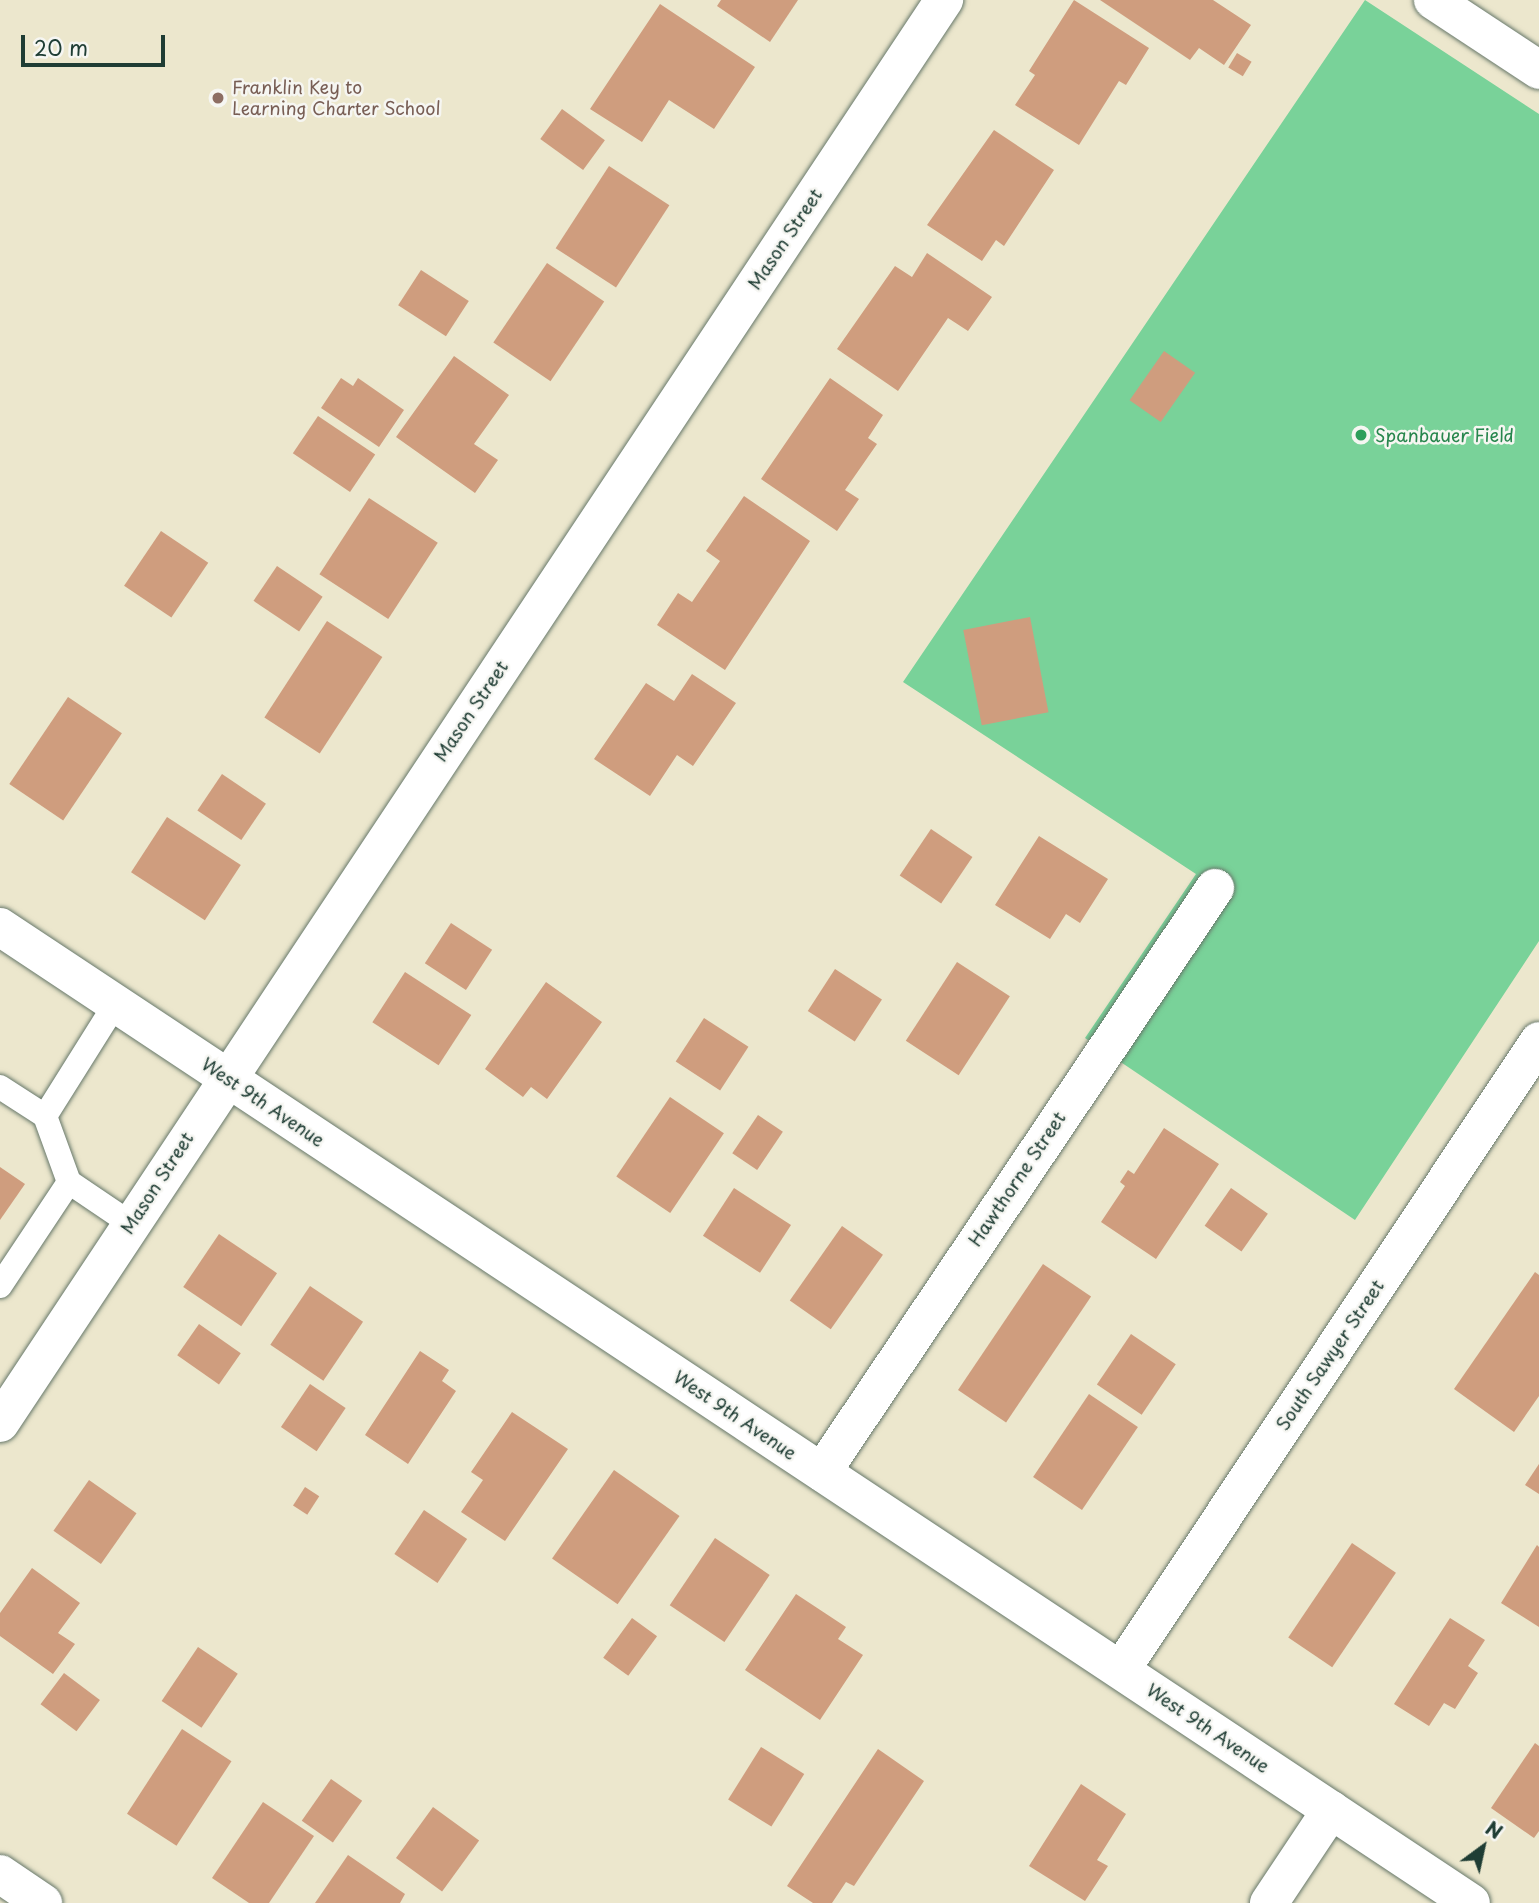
<!DOCTYPE html>
<style>
body{margin:0}
#map{position:relative;width:1539px;height:1903px;overflow:hidden;background:#ece7cd;font-family:"Playpen Sans",sans-serif}
div>[style]{position:absolute}
.green>*{inset:0;background:#79d299}
.building>*{inset:0;background:#cf9d7e;transform-origin:0 0}
.roads{filter:drop-shadow(0 0 2px #67786a) drop-shadow(0 0 2px #67786a)}
.lane>*{height:24px;margin:-12px;padding:0 12px;transform-origin:12px;border-radius:12px;background:#fff}
.street>*{height:38px;margin:-19px;padding:0 19px;transform-origin:19px;border-radius:19px;background:#fff}
.secondary>*{height:38px;margin:-19px;padding:0 19px;transform-origin:19px;border-radius:19px;background:#fff}
.dots>*{width:19px;height:19px;translate:-50% -50%;box-sizing:border-box;border:4px solid #f6f6f2;border-radius:50%}
span{translate:-50% -50%;white-space:nowrap;text-align:center;line-height:1.15;-webkit-text-stroke:5px #f6f6f2;paint-order:stroke}
.education-label{font-size:18px;color:#785e54}
.left{translate:0 -50%;text-align:left}
.street-label{font-size:18px;color:#1f3d34}
.leisure-label{font-size:18px;color:#27864d}
.north{position:absolute;left:1448px;top:1812px;width:70px;height:70px;-webkit-text-stroke:5px #f6f6f2;paint-order:stroke;rotate:33deg;font-size:19px;font-weight:700;line-height:28px;text-align:center;color:#1f3d34}
.north::after{content:'';display:block;margin:auto;width:24px;height:32px;background:#1f3d34;clip-path:polygon(50% 0,100% 100%,50% 72%,0 100%)}
.scale{position:absolute;left:21px;top:35px;width:144px;height:32px;box-sizing:border-box;border:4px solid #1f3d34;border-top:0;padding-left:9px;font-size:21px;line-height:24px;white-space:nowrap;color:#1f3d34;-webkit-text-stroke:5px #f6f6f2;paint-order:stroke}
</style>
<div id="map">
<div class="green">
<div style="clip-path:polygon(1365px 0,1539px 114px,1539px 941px,1355px 1220px,1085px 1038px,1196px 874px,903px 682px)"></div>
</div>
<div class="building">
<div style="clip-path:polygon(721px 0,798px 0,770px 42px,717px 6px)"></div>
<div style="clip-path:polygon(1074px 0,1149px 48px,1126px 85px,1119px 81px,1079px 145px,1015px 105px,1035px 75px,1029px 71px)"></div>
<div style="clip-path:polygon(1100px 0,1213px 0,1251px 25px,1224px 65px,1199px 48px,1190px 60px)"></div>
<div style="clip-path:polygon(660px 4px,755px 67px,714px 129px,669px 100px,642px 142px,590px 109px)"></div>
<div style="left:1237px;top:53px;width:17px;height:17px;rotate:31deg"></div>
<div style="left:562px;top:109px;width:53px;height:37px;rotate:36deg"></div>
<div style="clip-path:polygon(994px 130px,1054px 170px,1004px 246px,996px 240px,982px 261px,927px 225px)"></div>
<div style="left:609px;top:166px;width:72px;height:98px;rotate:33deg"></div>
<div style="clip-path:polygon(927px 253px,992px 297px,968px 331px,948px 318px,898px 391px,837px 349px,895px 266px,912px 277px)"></div>
<div style="left:547px;top:263px;width:69px;height:96px;rotate:34deg"></div>
<div style="left:421px;top:270px;width:57px;height:42px;rotate:33deg"></div>
<div style="left:1164px;top:351px;width:38px;height:60px;rotate:35deg"></div>
<div style="clip-path:polygon(454px 356px,509px 395px,474px 444px,498px 460px,475px 493px,396px 437px)"></div>
<div style="clip-path:polygon(341px 378px,353px 386px,358px 378px,404px 410px,379px 447px,321px 408px)"></div>
<div style="clip-path:polygon(830px 378px,883px 415px,868px 438px,877px 444px,845px 490px,859px 499px,837px 531px,761px 479px)"></div>
<div style="left:318px;top:416px;width:69px;height:45px;rotate:34deg"></div>
<div style="clip-path:polygon(744px 496px,810px 541px,725px 670px,657px 625px,678px 593px,692px 602px,720px 561px,706px 551px)"></div>
<div style="left:369px;top:498px;width:82px;height:91px;rotate:33deg"></div>
<div style="left:161px;top:531px;width:57px;height:66px;rotate:34deg"></div>
<div style="left:277px;top:566px;width:55px;height:42px;rotate:34deg"></div>
<div style="left:1030px;top:617px;width:97px;height:68px;rotate:79deg"></div>
<div style="left:327px;top:621px;width:66px;height:115px;rotate:33deg"></div>
<div style="clip-path:polygon(692px 674px,736px 703px,693px 766px,677px 755px,650px 796px,594px 759px,646px 683px,674px 701px)"></div>
<div style="left:68px;top:697px;width:65px;height:105px;rotate:34deg"></div>
<div style="left:222px;top:774px;width:53px;height:44px;rotate:34deg"></div>
<div style="left:167px;top:817px;width:88px;height:66px;rotate:33deg"></div>
<div style="left:931px;top:829px;width:50px;height:56px;rotate:34deg"></div>
<div style="clip-path:polygon(1039px 836px,1108px 879px,1080px 923px,1066px 914px,1050px 939px,995px 905px)"></div>
<div style="left:451px;top:923px;width:49px;height:48px;rotate:33deg"></div>
<div style="left:957px;top:962px;width:63px;height:94px;rotate:33deg"></div>
<div style="left:835px;top:969px;width:56px;height:50px;rotate:33deg"></div>
<div style="left:405px;top:972px;width:79px;height:60px;rotate:33deg"></div>
<div style="clip-path:polygon(546px 982px,602px 1022px,547px 1099px,531px 1087px,523px 1097px,485px 1069px)"></div>
<div style="left:704px;top:1018px;width:53px;height:52px;rotate:33deg"></div>
<div style="left:670px;top:1097px;width:65px;height:96px;rotate:34deg"></div>
<div style="left:758px;top:1115px;width:30px;height:46px;rotate:34deg"></div>
<div style="clip-path:polygon(1164px 1128px,1219px 1164px,1156px 1259px,1101px 1222px,1125px 1186px,1120px 1182px,1128px 1170px,1134px 1174px)"></div>
<div style="clip-path:polygon(0 1167px,25px 1184px,0 1220px)"></div>
<div style="left:734px;top:1188px;width:68px;height:57px;rotate:33deg"></div>
<div style="left:1231px;top:1188px;width:45px;height:46px;rotate:35deg"></div>
<div style="left:842px;top:1226px;width:50px;height:91px;rotate:35deg"></div>
<div style="left:219px;top:1234px;width:70px;height:64px;rotate:34deg"></div>
<div style="left:1043px;top:1264px;width:58px;height:152px;rotate:34deg"></div>
<div style="clip-path:polygon(1535px 1272px,1539px 1275px,1539px 1396px,1514px 1432px,1454px 1389px)"></div>
<div style="left:310px;top:1286px;width:64px;height:71px;rotate:34deg"></div>
<div style="left:199px;top:1324px;width:51px;height:38px;rotate:35deg"></div>
<div style="left:1131px;top:1334px;width:54px;height:61px;rotate:34deg"></div>
<div style="clip-path:polygon(420px 1351px,449px 1370px,442px 1381px,456px 1391px,408px 1464px,365px 1435px)"></div>
<div style="left:310px;top:1384px;width:43px;height:52px;rotate:34deg"></div>
<div style="left:1089px;top:1394px;width:59px;height:100px;rotate:34deg"></div>
<div style="clip-path:polygon(512px 1412px,568px 1449px,505px 1541px,461px 1512px,483px 1480px,471px 1472px)"></div>
<div style="clip-path:polygon(1539px 1464px,1539px 1494px,1525px 1485px)"></div>
<div style="left:614px;top:1470px;width:80px;height:108px;rotate:35deg"></div>
<div style="left:89px;top:1480px;width:58px;height:62px;rotate:35deg"></div>
<div style="left:305px;top:1487px;width:17px;height:22px;rotate:33deg"></div>
<div style="left:424px;top:1510px;width:52px;height:53px;rotate:34deg"></div>
<div style="left:715px;top:1538px;width:66px;height:81px;rotate:34deg"></div>
<div style="left:1352px;top:1543px;width:53px;height:114px;rotate:34deg"></div>
<div style="clip-path:polygon(1537px 1545px,1539px 1547px,1539px 1627px,1501px 1603px)"></div>
<div style="clip-path:polygon(32px 1568px,80px 1603px,58px 1633px,75px 1644px,53px 1674px,0 1636px,0 1613px)"></div>
<div style="clip-path:polygon(796px 1594px,846px 1627px,838px 1639px,863px 1655px,820px 1720px,745px 1670px)"></div>
<div style="left:632px;top:1618px;width:31px;height:49px;rotate:36deg"></div>
<div style="clip-path:polygon(1450px 1618px,1485px 1640px,1468px 1666px,1478px 1673px,1455px 1709px,1444px 1703px,1429px 1726px,1394px 1704px)"></div>
<div style="left:198px;top:1647px;width:48px;height:65px;rotate:34deg"></div>
<div style="left:64px;top:1673px;width:45px;height:39px;rotate:37deg"></div>
<div style="left:182px;top:1729px;width:59px;height:101px;rotate:33deg"></div>
<div style="clip-path:polygon(1535px 1743px,1539px 1746px,1539px 1831px,1534px 1838px,1491px 1808px)"></div>
<div style="left:761px;top:1747px;width:51px;height:62px;rotate:32deg"></div>
<div style="clip-path:polygon(878px 1749px,924px 1781px,854px 1886px,846px 1882px,832px 1903px,813px 1903px,787px 1886px)"></div>
<div style="left:331px;top:1779px;width:38px;height:51px;rotate:35deg"></div>
<div style="clip-path:polygon(1081px 1784px,1126px 1814px,1097px 1860px,1108px 1866px,1085px 1901px,1029px 1866px)"></div>
<div style="clip-path:polygon(263px 1802px,314px 1836px,269px 1903px,249px 1903px,212px 1878px)"></div>
<div style="left:433px;top:1807px;width:57px;height:63px;rotate:36deg"></div>
<div style="clip-path:polygon(348px 1855px,405px 1894px,400px 1903px,315px 1903px)"></div>
</div>
<div class="roads">
<div class="lane">
<div style="left:116px;top:1003px;width:133px;rotate:122.1deg"></div>
<div style="left:45px;top:1116px;width:70px;rotate:70deg"></div>
<div style="left:69px;top:1182px;width:75px;rotate:34.1deg"></div>
<div style="left:0;top:1087px;width:54px;rotate:32.8deg"></div>
<div style="left:0;top:1286px;width:125px;rotate:-56.4deg"></div>
</div>
<div class="street">
<div style="left:1433px;top:0;width:127px;rotate:33.4deg"></div>
<div style="left:0;top:1423px;width:1708px;rotate:-56.44deg"></div>
<div style="left:822px;top:1472px;width:704px;rotate:-56.06deg"></div>
<div style="left:1121px;top:1670px;width:755px;rotate:-56.39deg"></div>
<div style="left:0;top:1874px;width:52px;rotate:34deg"></div>
<div style="left:1269px;top:1903px;width:112px;rotate:-56.3deg"></div>
</div>
<div class="secondary">
<div style="left:0;top:927px;width:1765px;rotate:33.56deg"></div>
</div>
</div>
<div class="dots">
<div style="left:218px;top:98px;background:#8d6e63"></div>
<div style="left:1361px;top:435px;background:#2e9e5b"></div>
</div>
<div class="education-label">
<span class="left" style="left:232px;top:98px">Franklin Key to<br>Learning Charter School</span>
</div>
<div class="street-label">
<span style="left:785px;top:239px;rotate:-56deg">Mason Street</span>
<span style="left:471px;top:711px;rotate:-56deg">Mason Street</span>
<span style="left:263px;top:1102px;rotate:34deg">West 9th Avenue</span>
<span style="left:1017px;top:1179px;rotate:-56deg">Hawthorne Street</span>
<span style="left:157px;top:1183px;rotate:-57deg">Mason Street</span>
<span style="left:1330px;top:1355px;rotate:-56deg">South Sawyer Street</span>
<span style="left:735px;top:1415px;rotate:34deg">West 9th Avenue</span>
<span style="left:1208px;top:1728px;rotate:34deg">West 9th Avenue</span>
</div>
<div class="leisure-label">
<span class="left" style="left:1375px;top:435px">Spanbauer Field</span>
</div>
<div class="north">N</div>
<div class="scale">20 m</div>
</div>
